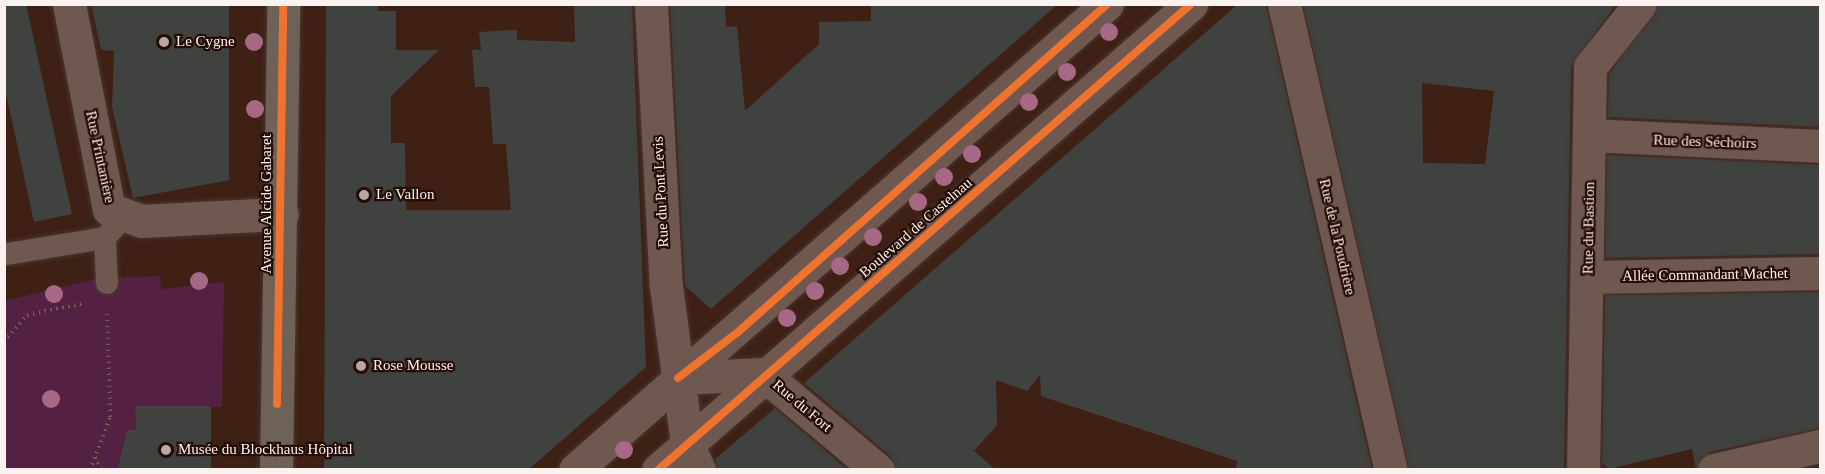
<!DOCTYPE html>
<meta charset="utf-8">
<style>
body{margin:0}
#map{position:relative;width:1825px;height:474px;overflow:hidden;background:#3e2014;font-family:"Times New Roman",serif}
div>[style]{position:absolute}
.green>*{inset:0;background:#542142}
.building>*{inset:0;background:#404240}
.path>*{height:4px;margin-top:-2px;transform-origin:0;background:repeating-linear-gradient(90deg,#705c55 0 1.5px,transparent 0 6px)}
.roads{filter:drop-shadow(0 0 2px #493630) drop-shadow(0 0 2px #493630)}
.service>*{height:22px;margin:-11px;padding:0 11px;transform-origin:11px;border-radius:11px;background:#6e5850}
.minor>*{height:33px;margin:-16.5px;padding:0 16.5px;transform-origin:16.5px;border-radius:16.5px;background:#6e5850}
.tertiary>*{height:33px;margin:-16.5px;padding:0 16.5px;transform-origin:16.5px;border-radius:16.5px;background:#6e5850}
.primary>*{height:33px;margin:-16.5px;padding:0 16.5px;transform-origin:16.5px;border-radius:16.5px;background:#6e6157}
.cycleway>*{height:8px;margin:-4px;padding:0 4px;transform-origin:4px;border-radius:4px;background:#ef722f}
.trees>*{width:18px;height:18px;margin:-9px;border-radius:50%;background:#a66884}
.dots>*{width:16px;height:16px;translate:-50% -50%;box-sizing:border-box;border:3px solid #250d05;border-radius:50%}
span{translate:-50% -50%;white-space:nowrap;text-align:center;line-height:1.15;-webkit-text-stroke:4.5px #250d05;paint-order:stroke}
.poi-label{font-size:15px;color:#faf2f0}
.left{translate:0 -50%;text-align:left}
.street-label{font-size:15px;color:#faf2f0}
.frame{position:absolute;inset:0;border:6px solid #faf2f0;pointer-events:none}
</style>
<div id="map">
<div class="green">
<div style="clip-path:polygon(160px 276px,161px 289px,224px 282px,222px 407px,135px 406px,136px 430px,127px 431px,117px 469px,5px 469px,4px 301px,100px 278px)"></div>
</div>
<div class="building">
<div style="clip-path:polygon(4px 4px,26px 4px,72px 214px,34px 222px,4px 84px)"></div>
<div style="clip-path:polygon(91px 4px,229px 4px,229px 180px,133px 198px,112px 107px,114px 51px,101px 50px)"></div>
<div style="clip-path:polygon(326px 4px,378px 4px,378px 11px,396px 11px,396px 50px,439px 50px,391px 96px,391px 143px,405px 143px,406px 210px,511px 210px,506px 144px,493px 144px,489px 87px,475px 87px,472px 50px,481px 50px,479px 32px,517px 30px,517px 40px,575px 42px,574px 4px,632px 4px,646px 367px,528px 470px,324px 470px)"></div>
<div style="clip-path:polygon(670px 4px,725px 4px,726px 27px,737px 26px,745px 111px,819px 44px,819px 22px,871px 21px,871px 4px,1058px 4px,711px 309px,685px 286px)"></div>
<div style="clip-path:polygon(evenodd,1616px 4px,1571px 67px,1564px 470px,1409px 470px,1303px 5px,1616px 4px,1422px 83px,1494px 91px,1485px 164px,1423px 163px,1422px 83px)"></div>
<div style="clip-path:polygon(1658px 4px,1821px 4px,1821px 127px,1608px 117px,1609px 74px)"></div>
<div style="clip-path:polygon(1237px 5px,1266px 5px,1372px 470px,1236px 470px,1237px 461px,1041px 396px,1040px 375px,1027px 391px,996px 380px,997px 425px,974px 451px,996px 470px,896px 470px,890px 456px,804px 383px)"></div>
<div style="clip-path:polygon(1607px 155px,1821px 165px,1821px 254px,1605px 258px)"></div>
<div style="clip-path:polygon(1821px 292px,1821px 428px,1710px 452px,1696px 470px,1692px 449px,1609px 469px,1602px 463px,1605px 295px)"></div>
<div style="clip-path:polygon(135px 406px,211px 406px,211px 470px,117px 470px,127px 430px,136px 430px)"></div>
<div style="clip-path:polygon(773px 410px,775px 408px,848px 470px,717px 470px,715px 459px)"></div>
</div>
<div class="path">
<div style="left:4px;top:342px;width:35px;rotate:-50deg"></div>
<div style="left:27px;top:315px;width:59px;rotate:-11.7deg"></div>
<div style="left:95px;top:457px;width:14px;rotate:65deg"></div>
<div style="left:90px;top:470px;width:57px;rotate:-69.3deg"></div>
<div style="left:110px;top:417px;width:103px;rotate:-91.7deg"></div>
</div>
<div class="roads">
<div class="service">
<div style="left:105px;top:238px;width:45px;rotate:87.5deg"></div>
<div style="left:7px;top:254px;width:99px;rotate:-9.3deg"></div>
<div style="left:105px;top:238px;width:28px;rotate:-49deg"></div>
</div>
<div class="minor">
<div style="left:69px;top:4px;width:209px;rotate:79deg"></div>
<div style="left:109px;top:209px;width:35px;rotate:20deg"></div>
<div style="left:142px;top:221px;width:140px;rotate:-2.9deg"></div>
<div style="left:651px;top:4px;width:282px;rotate:87deg"></div>
<div style="left:666px;top:286px;width:159px;rotate:82.4deg"></div>
<div style="left:687px;top:444px;width:29px;rotate:65deg"></div>
<div style="left:1284px;top:4px;width:478px;rotate:77.1deg"></div>
<div style="left:1590px;top:135px;width:230px;rotate:2.7deg"></div>
<div style="left:1589px;top:277px;width:231px;rotate:-1deg"></div>
<div style="left:678px;top:378px;width:85px;rotate:-2.7deg"></div>
<div style="left:763px;top:374px;width:150px;rotate:39.9deg"></div>
<div style="left:1583px;top:470px;width:403px;rotate:-89deg"></div>
<div style="left:1590px;top:67px;width:80px;rotate:-51.6deg"></div>
<div style="left:1714px;top:470px;width:109px;rotate:-12.8deg"></div>
</div>
<div class="tertiary">
<div style="left:575px;top:470px;width:707px;rotate:-41.22deg"></div>
<div style="left:658px;top:470px;width:708px;rotate:-41.16deg"></div>
</div>
<div class="primary">
<div style="left:276px;top:470px;width:466px;rotate:-89.1deg"></div>
</div>
</div>
<div class="cycleway">
<div style="left:678px;top:378px;width:76px;rotate:-37.5deg"></div>
<div style="left:738px;top:332px;width:494px;rotate:-41.6deg"></div>
<div style="left:277px;top:404px;width:400px;rotate:-89.1deg"></div>
<div style="left:658px;top:470px;width:708px;rotate:-41.16deg"></div>
</div>
<div class="trees">
<div style="left:1109px;top:32px"></div>
<div style="left:254px;top:42px"></div>
<div style="left:1067px;top:72px"></div>
<div style="left:1029px;top:102px"></div>
<div style="left:255px;top:109px"></div>
<div style="left:972px;top:154px"></div>
<div style="left:944px;top:177px"></div>
<div style="left:918px;top:202px"></div>
<div style="left:873px;top:237px"></div>
<div style="left:840px;top:266px"></div>
<div style="left:199px;top:281px"></div>
<div style="left:815px;top:291px"></div>
<div style="left:54px;top:294px"></div>
<div style="left:787px;top:318px"></div>
<div style="left:51px;top:399px"></div>
<div style="left:624px;top:450px"></div>
</div>
<div class="dots">
<div style="left:164px;top:42px;background:#b8a8a3"></div>
<div style="left:364px;top:195px;background:#b8a8a3"></div>
<div style="left:361px;top:366px;background:#b8a8a3"></div>
<div style="left:166px;top:450px;background:#b8a8a3"></div>
</div>
<div class="poi-label">
<span class="left" style="left:176px;top:42px">Le Cygne</span>
<span class="left" style="left:376px;top:195px">Le Vallon</span>
<span class="left" style="left:373px;top:366px">Rose Mousse</span>
<span class="left" style="left:178px;top:450px">Musée du Blockhaus Hôpital</span>
</div>
<div class="street-label">
<span style="left:1705px;top:142px;rotate:2deg">Rue des Séchoirs</span>
<span style="left:100px;top:157px;rotate:78deg">Rue Printanière</span>
<span style="left:661px;top:192px;rotate:-93deg">Rue du Pont Levis</span>
<span style="left:267px;top:204px;rotate:-90deg">Avenue Alcide Gabaret</span>
<span style="left:916px;top:228px;rotate:-41deg">Boulevard de Castelnau</span>
<span style="left:1589px;top:228px;rotate:-89deg">Rue du Bastion</span>
<span style="left:1337px;top:237px;rotate:77deg">Rue de la Poudrière</span>
<span style="left:1705px;top:275px;rotate:-1deg">Allée Commandant Machet</span>
<span style="left:802px;top:406px;rotate:40deg">Rue du Fort</span>
</div>
<div class="frame"></div>
</div>
